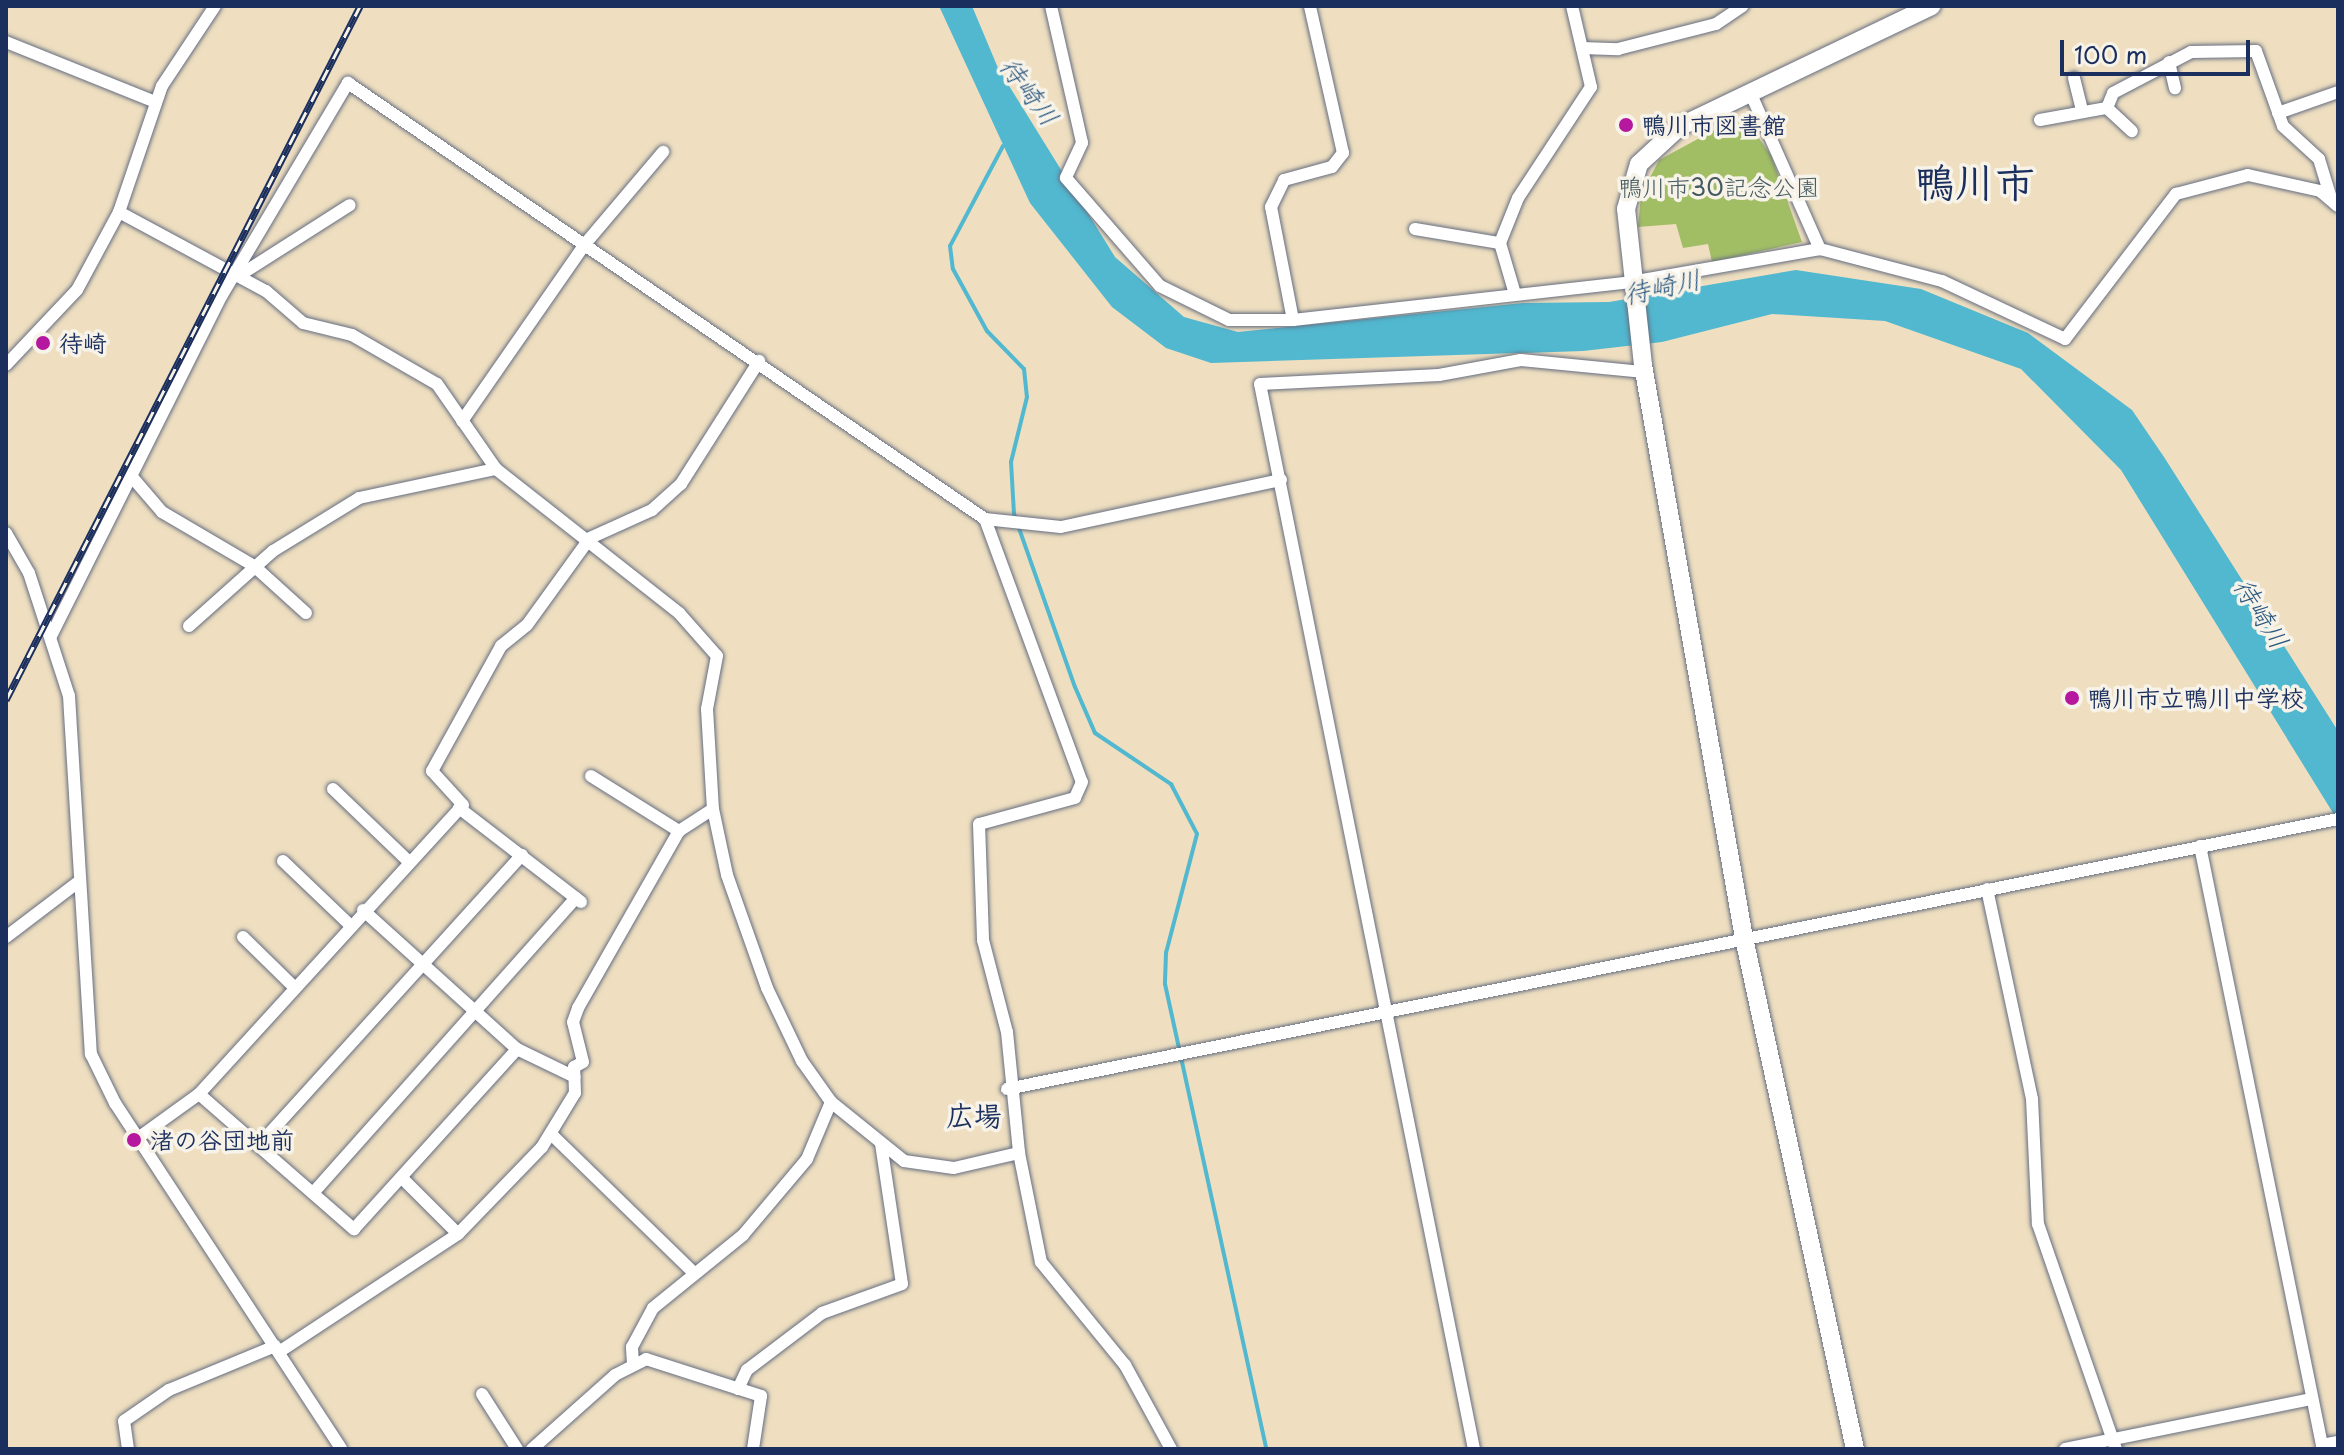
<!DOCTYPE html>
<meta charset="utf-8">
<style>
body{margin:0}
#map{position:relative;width:2344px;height:1455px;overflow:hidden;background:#efdfc0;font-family:"Playpen Sans","Klee One",sans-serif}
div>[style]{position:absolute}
.green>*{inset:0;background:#a2be65}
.water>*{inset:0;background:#51b8cf}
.stream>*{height:4px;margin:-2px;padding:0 2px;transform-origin:2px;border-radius:2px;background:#51b8cf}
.roads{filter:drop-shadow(0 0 2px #656d80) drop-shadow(0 0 2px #656d80)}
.street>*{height:12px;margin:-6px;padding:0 6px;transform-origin:6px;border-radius:6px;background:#fff}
.secondary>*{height:18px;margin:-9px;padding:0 9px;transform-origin:9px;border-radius:9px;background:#fff}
.rail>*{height:7px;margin-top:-3.5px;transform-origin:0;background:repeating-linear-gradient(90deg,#f7f3e8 0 12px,#1b2f5e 0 24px);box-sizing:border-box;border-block:2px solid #1b2f5e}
.dots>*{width:22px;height:22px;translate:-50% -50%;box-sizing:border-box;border:4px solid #f7f3e8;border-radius:50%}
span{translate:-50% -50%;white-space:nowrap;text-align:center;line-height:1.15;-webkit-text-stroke:7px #f7f3e8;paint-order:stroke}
.poi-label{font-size:24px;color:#1b2f5e;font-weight:700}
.left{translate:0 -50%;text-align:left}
.park-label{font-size:24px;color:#445a60}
.water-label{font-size:26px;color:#2b5880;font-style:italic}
.quarter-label{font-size:28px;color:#1b2f5e;font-weight:700}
.town-label{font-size:40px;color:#1b2f5e;font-weight:700}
.frame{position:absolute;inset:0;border:8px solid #1b2f5e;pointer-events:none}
.scale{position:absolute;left:2060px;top:40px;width:190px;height:36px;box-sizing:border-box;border:4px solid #1b2f5e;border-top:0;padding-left:10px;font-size:24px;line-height:28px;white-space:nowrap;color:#1b2f5e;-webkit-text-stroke:6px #f7f3e8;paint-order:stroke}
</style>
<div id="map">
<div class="green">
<div style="clip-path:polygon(1742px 115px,1771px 155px,1802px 242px,1712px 262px,1708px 244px,1683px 248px,1676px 224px,1638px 227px,1641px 195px,1659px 160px)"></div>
</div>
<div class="water">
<div style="clip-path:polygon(939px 6px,972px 6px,998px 68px,1115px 257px,1184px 317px,1238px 332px,1523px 303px,1609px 302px,1796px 270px,1921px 289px,2028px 333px,2132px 410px,2164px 457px,2338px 731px,2338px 821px,2121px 470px,2021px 369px,1885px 321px,1772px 314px,1662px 342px,1583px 351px,1211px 363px,1166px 348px,1112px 307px,1030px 203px)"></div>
</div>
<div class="stream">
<div style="left:1003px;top:146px;width:113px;rotate:117.9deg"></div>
<div style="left:950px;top:246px;width:23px;rotate:83deg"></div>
<div style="left:953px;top:269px;width:71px;rotate:61.3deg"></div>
<div style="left:987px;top:331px;width:53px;rotate:45.8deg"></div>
<div style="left:1024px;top:369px;width:28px;rotate:84deg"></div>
<div style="left:1027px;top:397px;width:67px;rotate:103.8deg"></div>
<div style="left:1011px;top:462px;width:52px;rotate:86.7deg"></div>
<div style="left:1014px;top:514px;width:183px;rotate:70.6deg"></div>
<div style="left:1075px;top:687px;width:50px;rotate:66.5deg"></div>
<div style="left:1095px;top:733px;width:92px;rotate:33.9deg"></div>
<div style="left:1171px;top:784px;width:56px;rotate:62.5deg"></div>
<div style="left:1197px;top:834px;width:123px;rotate:104.6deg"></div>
<div style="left:1166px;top:953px;width:31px;rotate:92deg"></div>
<div style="left:1165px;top:984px;width:476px;rotate:77.7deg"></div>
</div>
<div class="roads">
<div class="street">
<div style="left:1051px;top:6px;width:140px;rotate:77.2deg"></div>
<div style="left:1082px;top:143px;width:38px;rotate:115deg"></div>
<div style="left:1066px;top:178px;width:143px;rotate:49deg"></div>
<div style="left:1160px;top:286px;width:77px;rotate:26.2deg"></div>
<div style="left:1229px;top:320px;width:64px"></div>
<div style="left:1293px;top:320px;width:340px;rotate:-6.4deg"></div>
<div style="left:1631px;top:282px;width:192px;rotate:-9.9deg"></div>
<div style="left:1820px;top:249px;width:126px;rotate:14.7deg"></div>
<div style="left:1942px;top:281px;width:136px;rotate:25.2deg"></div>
<div style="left:2065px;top:339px;width:183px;rotate:-52.6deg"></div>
<div style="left:2176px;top:194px;width:74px;rotate:-14.8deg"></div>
<div style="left:2248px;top:175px;width:74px;rotate:12.5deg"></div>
<div style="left:2320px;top:191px;width:23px;rotate:40deg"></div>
<div style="left:6px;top:42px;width:161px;rotate:21.9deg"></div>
<div style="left:1582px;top:48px;width:36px;rotate:2deg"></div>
<div style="left:1618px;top:49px;width:101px;rotate:-14.3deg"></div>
<div style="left:1716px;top:24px;width:32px;rotate:-34deg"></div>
<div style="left:2169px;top:62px;width:27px;rotate:77deg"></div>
<div style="left:2074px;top:78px;width:34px;rotate:76deg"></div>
<div style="left:1750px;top:92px;width:172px;rotate:66deg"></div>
<div style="left:2107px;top:108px;width:16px;rotate:-68deg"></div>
<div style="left:2113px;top:93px;width:88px;rotate:-27.7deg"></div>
<div style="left:2191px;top:52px;width:65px;rotate:-0.9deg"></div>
<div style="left:2256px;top:51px;width:80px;rotate:70.2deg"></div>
<div style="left:2283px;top:126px;width:49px;rotate:42.5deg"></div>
<div style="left:2319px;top:159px;width:39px;rotate:73deg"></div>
<div style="left:2278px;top:113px;width:64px;rotate:-19.3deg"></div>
<div style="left:2040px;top:120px;width:68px;rotate:-10.2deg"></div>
<div style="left:2107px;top:108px;width:34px;rotate:43deg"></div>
<div style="left:119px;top:212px;width:167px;rotate:28.3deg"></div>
<div style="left:266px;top:291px;width:49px;rotate:40.9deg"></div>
<div style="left:303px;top:323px;width:50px;rotate:13.8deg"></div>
<div style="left:352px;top:335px;width:98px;rotate:30deg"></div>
<div style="left:437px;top:384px;width:103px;rotate:55.2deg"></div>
<div style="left:496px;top:469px;width:233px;rotate:38.2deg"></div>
<div style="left:679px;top:613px;width:57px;rotate:48.5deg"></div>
<div style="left:717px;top:656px;width:54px;rotate:100.7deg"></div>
<div style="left:707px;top:709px;width:100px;rotate:86.6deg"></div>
<div style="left:713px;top:809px;width:67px;rotate:78deg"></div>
<div style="left:727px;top:875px;width:120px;rotate:70.5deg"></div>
<div style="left:767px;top:988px;width:81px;rotate:64.4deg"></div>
<div style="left:802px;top:1061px;width:50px;rotate:54.7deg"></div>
<div style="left:831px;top:1102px;width:94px;rotate:38.9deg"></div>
<div style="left:904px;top:1161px;width:50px;rotate:8deg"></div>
<div style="left:954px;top:1168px;width:67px;rotate:-13deg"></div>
<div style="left:1415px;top:229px;width:86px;rotate:9.4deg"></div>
<div style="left:240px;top:275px;width:130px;rotate:-32.5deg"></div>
<div style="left:1515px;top:294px;width:53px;rotate:-106.4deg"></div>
<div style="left:1500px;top:243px;width:48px;rotate:-68.2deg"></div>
<div style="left:1518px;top:198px;width:133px;rotate:-56.7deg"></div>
<div style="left:1591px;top:87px;width:83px;rotate:-103.2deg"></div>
<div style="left:1293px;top:320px;width:115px;rotate:-101deg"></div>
<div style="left:1271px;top:207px;width:30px;rotate:-64deg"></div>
<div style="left:1284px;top:180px;width:50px;rotate:-15.2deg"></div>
<div style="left:1332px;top:167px;width:18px;rotate:-52deg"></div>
<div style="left:1343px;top:153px;width:151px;rotate:-102.7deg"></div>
<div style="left:6px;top:365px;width:103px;rotate:-46.6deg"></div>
<div style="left:77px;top:290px;width:89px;rotate:-61.7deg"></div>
<div style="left:119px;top:212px;width:133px;rotate:-71.2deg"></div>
<div style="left:162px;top:86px;width:96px;rotate:-56.5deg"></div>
<div style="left:462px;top:421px;width:216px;rotate:-55.2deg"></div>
<div style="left:585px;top:244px;width:121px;rotate:-49.7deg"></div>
<div style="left:132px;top:477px;width:46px;rotate:49.4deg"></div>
<div style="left:162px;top:512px;width:107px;rotate:30.4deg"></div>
<div style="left:254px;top:566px;width:70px;rotate:42.1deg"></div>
<div style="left:985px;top:519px;width:76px;rotate:6deg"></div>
<div style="left:1061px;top:527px;width:225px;rotate:-12.1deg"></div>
<div style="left:6px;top:533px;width:46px;rotate:60.1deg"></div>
<div style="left:29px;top:573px;width:129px;rotate:72deg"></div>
<div style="left:69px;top:696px;width:359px;rotate:86.5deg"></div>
<div style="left:91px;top:1054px;width:55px;rotate:63.9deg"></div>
<div style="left:115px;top:1103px;width:413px;rotate:56.8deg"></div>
<div style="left:189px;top:626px;width:113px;rotate:-41.8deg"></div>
<div style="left:273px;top:551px;width:101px;rotate:-31.6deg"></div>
<div style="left:359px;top:498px;width:140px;rotate:-12deg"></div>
<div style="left:51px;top:636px;width:381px;rotate:-63.4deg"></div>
<div style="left:222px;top:295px;width:247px;rotate:-59.3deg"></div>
<div style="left:348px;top:83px;width:772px;rotate:34.39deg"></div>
<div style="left:985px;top:519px;width:280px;rotate:69.8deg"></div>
<div style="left:1082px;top:782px;width:17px;rotate:114deg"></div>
<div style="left:1075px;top:798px;width:99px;rotate:164.8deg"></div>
<div style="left:979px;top:824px;width:116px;rotate:88deg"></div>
<div style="left:983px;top:940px;width:95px;rotate:75.4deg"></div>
<div style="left:1007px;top:1032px;width:122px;rotate:84.3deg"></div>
<div style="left:1019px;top:1153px;width:111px;rotate:78.6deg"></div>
<div style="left:1041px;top:1262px;width:133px;rotate:50.8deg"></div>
<div style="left:1125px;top:1365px;width:96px;rotate:61.3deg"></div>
<div style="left:591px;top:776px;width:104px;rotate:32deg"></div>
<div style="left:333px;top:789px;width:105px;rotate:43.8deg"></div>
<div style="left:459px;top:808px;width:154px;rotate:37.6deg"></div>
<div style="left:2200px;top:846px;width:611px;rotate:78.49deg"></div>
<div style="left:2322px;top:1445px;width:16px;rotate:-11deg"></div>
<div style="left:283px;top:861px;width:93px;rotate:43.7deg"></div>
<div style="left:1987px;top:889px;width:215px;rotate:77.9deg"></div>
<div style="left:2032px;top:1099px;width:125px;rotate:87.3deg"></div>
<div style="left:2038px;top:1224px;width:238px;rotate:70.9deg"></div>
<div style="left:363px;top:910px;width:207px;rotate:42.1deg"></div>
<div style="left:517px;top:1049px;width:64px;rotate:25.8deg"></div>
<div style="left:6px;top:937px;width:89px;rotate:-37.3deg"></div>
<div style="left:243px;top:937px;width:71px;rotate:44.4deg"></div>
<div style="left:1007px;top:1089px;width:1358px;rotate:-11.47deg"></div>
<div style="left:199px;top:1094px;width:206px;rotate:41.1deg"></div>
<div style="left:354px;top:1229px;width:243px;rotate:-47.8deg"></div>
<div style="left:551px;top:1134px;width:199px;rotate:44.2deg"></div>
<div style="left:138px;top:1138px;width:75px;rotate:-35.8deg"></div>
<div style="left:199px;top:1094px;width:391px;rotate:-47.6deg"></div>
<div style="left:463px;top:805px;width:46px;rotate:-132.4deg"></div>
<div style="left:432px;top:771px;width:143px;rotate:-61.1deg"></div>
<div style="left:501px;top:646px;width:33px;rotate:-39deg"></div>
<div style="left:527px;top:625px;width:107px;rotate:-54.1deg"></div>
<div style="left:590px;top:538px;width:68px;rotate:-24.3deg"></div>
<div style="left:652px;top:510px;width:39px;rotate:-42deg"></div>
<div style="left:681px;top:484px;width:146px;rotate:-57.6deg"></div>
<div style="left:258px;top:1146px;width:393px;rotate:-47.8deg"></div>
<div style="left:402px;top:1178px;width:79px;rotate:45deg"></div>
<div style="left:313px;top:1193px;width:395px;rotate:-48.3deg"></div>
<div style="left:279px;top:1352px;width:214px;rotate:-33.4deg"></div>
<div style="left:458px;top:1234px;width:121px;rotate:-46deg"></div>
<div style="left:542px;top:1147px;width:63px;rotate:-58.6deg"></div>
<div style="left:575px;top:1093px;width:26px;rotate:-92deg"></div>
<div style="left:574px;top:1067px;width:10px;rotate:-29deg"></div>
<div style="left:583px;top:1062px;width:41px;rotate:-104deg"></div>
<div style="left:573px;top:1022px;width:15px;rotate:-70deg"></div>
<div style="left:578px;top:1008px;width:204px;rotate:-60.3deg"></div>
<div style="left:679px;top:831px;width:40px;rotate:-32.9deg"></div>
<div style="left:633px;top:1363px;width:16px;rotate:-94deg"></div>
<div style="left:632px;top:1347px;width:44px;rotate:-61.7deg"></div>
<div style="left:653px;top:1308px;width:116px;rotate:-39deg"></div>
<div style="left:743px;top:1235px;width:99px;rotate:-49.9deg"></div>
<div style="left:807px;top:1159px;width:62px;rotate:-67.2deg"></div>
<div style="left:738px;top:1389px;width:21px;rotate:-65deg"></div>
<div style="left:747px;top:1370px;width:94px;rotate:-37.2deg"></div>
<div style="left:822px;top:1313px;width:85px;rotate:-19.9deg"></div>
<div style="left:902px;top:1284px;width:142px;rotate:-98.5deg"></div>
<div style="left:482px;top:1394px;width:65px;rotate:57.5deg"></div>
<div style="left:128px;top:1449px;width:28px;rotate:-98deg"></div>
<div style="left:124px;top:1421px;width:55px;rotate:-34.6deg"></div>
<div style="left:169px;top:1390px;width:115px;rotate:-22.5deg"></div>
<div style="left:532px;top:1449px;width:111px;rotate:-41.7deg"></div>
<div style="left:615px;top:1375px;width:35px;rotate:-27deg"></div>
<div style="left:646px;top:1359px;width:121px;rotate:17.8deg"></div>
<div style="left:761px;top:1396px;width:54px;rotate:98.6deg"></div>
<div style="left:1474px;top:1449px;width:1086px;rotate:-101.36deg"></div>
<div style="left:1260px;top:384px;width:179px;rotate:-2.9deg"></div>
<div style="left:1439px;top:375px;width:83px;rotate:-10.4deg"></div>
<div style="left:1521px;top:360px;width:124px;rotate:5.6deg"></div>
<div style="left:2065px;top:1449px;width:251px;rotate:-11.5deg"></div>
</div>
<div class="secondary">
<div style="left:1855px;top:1449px;width:523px;rotate:-102.26deg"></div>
<div style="left:1744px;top:938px;width:582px;rotate:-100deg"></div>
<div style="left:1643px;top:365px;width:157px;rotate:-96.2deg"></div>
<div style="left:1626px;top:209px;width:47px;rotate:-73.9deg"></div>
<div style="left:1639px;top:164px;width:54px;rotate:-42.8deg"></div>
<div style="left:1679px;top:127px;width:280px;rotate:-25.6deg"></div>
</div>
</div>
<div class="rail">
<div style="left:6px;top:700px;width:779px;rotate:-62.97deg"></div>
</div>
<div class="dots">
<div style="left:1626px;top:125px;background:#b5179e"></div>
<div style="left:43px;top:343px;background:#b5179e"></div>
<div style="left:2072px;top:698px;background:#b5179e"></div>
<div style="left:134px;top:1140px;background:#b5179e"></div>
</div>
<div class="poi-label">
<span class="left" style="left:1642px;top:125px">鴨川市図書館</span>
<span class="left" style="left:59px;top:343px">待崎</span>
<span class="left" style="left:2088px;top:698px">鴨川市立鴨川中学校</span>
<span class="left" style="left:150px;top:1140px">渚の谷団地前</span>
</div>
<div class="park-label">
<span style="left:1719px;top:187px">鴨川市30記念公園</span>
</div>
<div class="water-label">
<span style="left:1030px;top:91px;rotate:53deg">待崎川</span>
<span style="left:1662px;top:286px;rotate:-12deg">待崎川</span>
<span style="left:2262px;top:613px;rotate:58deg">待崎川</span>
</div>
<div class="quarter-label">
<span style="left:974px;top:1115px">広場</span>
</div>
<div class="town-label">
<span style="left:1975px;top:181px">鴨川市</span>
</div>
<div class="frame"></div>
<div class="scale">100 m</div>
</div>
